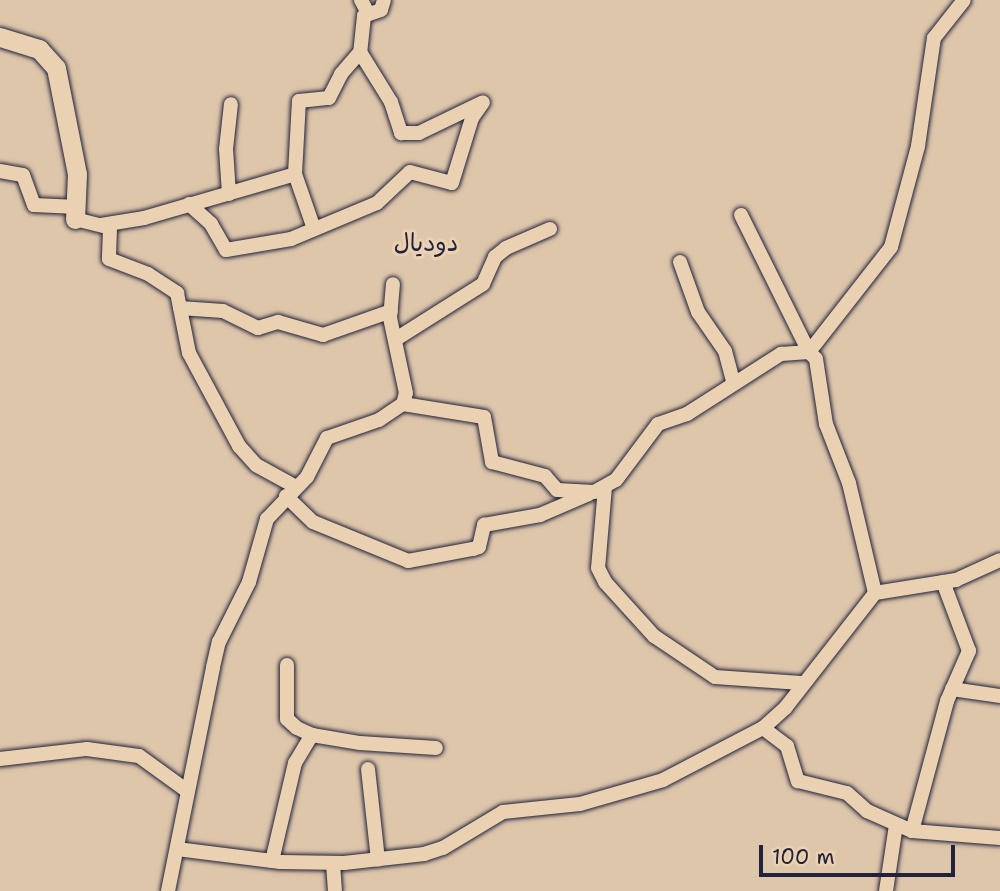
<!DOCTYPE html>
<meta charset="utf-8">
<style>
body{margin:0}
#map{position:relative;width:1000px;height:891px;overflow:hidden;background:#dec6ab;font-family:"Shantell Sans","Playpen Sans Arabic",sans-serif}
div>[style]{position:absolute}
.roads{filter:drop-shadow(0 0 2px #22223b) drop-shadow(0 0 2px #22223b)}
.street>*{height:14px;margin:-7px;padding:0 7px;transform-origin:7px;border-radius:7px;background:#ead1b2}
.secondary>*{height:19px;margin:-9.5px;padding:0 9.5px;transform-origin:9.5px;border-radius:9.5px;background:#ead1b2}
span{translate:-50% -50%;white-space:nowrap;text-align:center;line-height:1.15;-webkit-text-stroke:6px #ead1b2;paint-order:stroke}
.quarter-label{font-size:24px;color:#22223b}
.scale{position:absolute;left:759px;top:845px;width:196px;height:32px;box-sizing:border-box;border:4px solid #22223b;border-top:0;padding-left:9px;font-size:21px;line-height:24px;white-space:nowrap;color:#22223b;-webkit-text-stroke:5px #ead1b2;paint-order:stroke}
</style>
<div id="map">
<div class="roads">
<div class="street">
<div style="left:361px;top:0;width:15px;rotate:62deg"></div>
<div style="left:384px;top:0;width:10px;rotate:107deg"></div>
<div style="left:381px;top:10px;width:18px;rotate:161deg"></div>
<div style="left:364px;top:16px;width:36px;rotate:96deg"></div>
<div style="left:360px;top:52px;width:59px;rotate:58.2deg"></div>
<div style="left:391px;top:102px;width:33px;rotate:72deg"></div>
<div style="left:401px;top:133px;width:18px"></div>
<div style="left:419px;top:133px;width:69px;rotate:-25.8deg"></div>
<div style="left:0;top:171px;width:23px;rotate:10deg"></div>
<div style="left:23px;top:175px;width:32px;rotate:70deg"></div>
<div style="left:34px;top:205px;width:43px;rotate:2.7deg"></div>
<div style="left:295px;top:174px;width:58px;rotate:70.9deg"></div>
<div style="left:229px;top:194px;width:45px;rotate:-93.8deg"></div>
<div style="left:226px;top:149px;width:45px;rotate:-83.7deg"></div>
<div style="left:189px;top:204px;width:30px;rotate:42deg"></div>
<div style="left:211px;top:224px;width:30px;rotate:60deg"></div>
<div style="left:226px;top:250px;width:66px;rotate:-9.6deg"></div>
<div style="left:291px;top:239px;width:93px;rotate:-22.7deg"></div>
<div style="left:377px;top:203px;width:45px;rotate:-43.2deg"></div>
<div style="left:410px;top:172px;width:43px;rotate:14.7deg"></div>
<div style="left:452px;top:183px;width:68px;rotate:-72.9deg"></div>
<div style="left:472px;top:118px;width:19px;rotate:-55deg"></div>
<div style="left:741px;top:215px;width:153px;rotate:63.6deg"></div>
<div style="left:809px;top:352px;width:133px;rotate:-52deg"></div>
<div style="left:891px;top:247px;width:105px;rotate:-75deg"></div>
<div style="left:918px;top:146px;width:109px;rotate:-81.6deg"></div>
<div style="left:934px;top:38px;width:48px;rotate:-51.7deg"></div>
<div style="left:75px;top:219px;width:36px;rotate:14deg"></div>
<div style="left:110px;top:228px;width:31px;rotate:92deg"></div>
<div style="left:109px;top:259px;width:42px;rotate:21deg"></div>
<div style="left:148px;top:274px;width:35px;rotate:33deg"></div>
<div style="left:177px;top:293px;width:61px;rotate:78.7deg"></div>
<div style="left:189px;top:353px;width:106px;rotate:61.7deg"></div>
<div style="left:239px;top:446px;width:25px;rotate:48deg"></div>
<div style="left:256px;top:465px;width:46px;rotate:28.8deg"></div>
<div style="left:101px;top:225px;width:44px;rotate:-9.2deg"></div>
<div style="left:144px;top:218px;width:157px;rotate:-16.2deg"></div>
<div style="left:295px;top:174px;width:73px;rotate:-86.9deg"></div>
<div style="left:299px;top:101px;width:30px;rotate:-6deg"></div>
<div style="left:329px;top:98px;width:27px;rotate:-63deg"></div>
<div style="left:341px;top:74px;width:29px;rotate:-49deg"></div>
<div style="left:680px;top:262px;width:53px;rotate:70.2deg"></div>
<div style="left:698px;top:312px;width:47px;rotate:55.3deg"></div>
<div style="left:725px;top:351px;width:30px;rotate:75deg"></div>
<div style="left:180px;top:308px;width:43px;rotate:4deg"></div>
<div style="left:223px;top:311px;width:39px;rotate:26deg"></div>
<div style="left:258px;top:328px;width:21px;rotate:-17deg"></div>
<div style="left:278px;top:322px;width:47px;rotate:16.1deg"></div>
<div style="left:323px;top:335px;width:72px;rotate:-19.4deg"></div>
<div style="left:396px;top:339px;width:103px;rotate:-32.3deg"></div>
<div style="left:483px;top:284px;width:30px;rotate:-66deg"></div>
<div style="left:495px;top:257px;width:14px;rotate:-39deg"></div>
<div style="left:506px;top:248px;width:48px;rotate:-23.4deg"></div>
<div style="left:403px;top:404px;width:82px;rotate:9.1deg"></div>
<div style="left:484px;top:417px;width:46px;rotate:79.9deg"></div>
<div style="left:492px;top:462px;width:55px;rotate:14.8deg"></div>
<div style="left:545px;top:476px;width:18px;rotate:49deg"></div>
<div style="left:557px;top:490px;width:37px;rotate:3deg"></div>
<div style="left:594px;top:492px;width:25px;rotate:-29deg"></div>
<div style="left:616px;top:480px;width:70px;rotate:-53.1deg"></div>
<div style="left:658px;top:424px;width:31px;rotate:-19deg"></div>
<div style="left:687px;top:414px;width:112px;rotate:-32.6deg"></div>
<div style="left:781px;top:354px;width:28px;rotate:-4deg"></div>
<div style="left:809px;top:352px;width:10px;rotate:45deg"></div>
<div style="left:816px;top:359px;width:66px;rotate:81.3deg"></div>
<div style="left:826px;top:424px;width:63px;rotate:68.7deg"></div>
<div style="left:849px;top:483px;width:113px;rotate:76.7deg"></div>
<div style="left:875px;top:593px;width:82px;rotate:-9.1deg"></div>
<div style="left:956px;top:580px;width:48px;rotate:-24.4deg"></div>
<div style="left:605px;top:487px;width:81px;rotate:94.9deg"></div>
<div style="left:598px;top:568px;width:16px;rotate:63deg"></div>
<div style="left:605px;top:582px;width:73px;rotate:47.8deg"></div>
<div style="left:654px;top:636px;width:73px;rotate:33.9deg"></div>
<div style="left:715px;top:677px;width:86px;rotate:4deg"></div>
<div style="left:286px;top:496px;width:37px;rotate:44deg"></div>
<div style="left:313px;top:522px;width:103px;rotate:22.3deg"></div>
<div style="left:408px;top:561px;width:66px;rotate:-10.5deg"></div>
<div style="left:473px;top:549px;width:6px;rotate:-18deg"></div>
<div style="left:479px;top:547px;width:23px;rotate:-77deg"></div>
<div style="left:484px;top:525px;width:57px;rotate:-10.1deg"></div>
<div style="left:540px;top:515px;width:53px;rotate:-23.2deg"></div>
<div style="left:287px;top:665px;width:54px;rotate:90deg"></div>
<div style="left:287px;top:719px;width:13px;rotate:42deg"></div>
<div style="left:297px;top:728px;width:17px;rotate:25deg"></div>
<div style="left:312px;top:735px;width:49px;rotate:9.5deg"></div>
<div style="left:360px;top:743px;width:76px;rotate:3.8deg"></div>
<div style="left:952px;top:689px;width:49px;rotate:8.3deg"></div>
<div style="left:763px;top:728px;width:30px;rotate:37deg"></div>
<div style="left:787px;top:746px;width:37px;rotate:73deg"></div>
<div style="left:798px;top:781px;width:50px;rotate:13.8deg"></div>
<div style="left:847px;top:793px;width:27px;rotate:42deg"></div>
<div style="left:867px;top:811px;width:49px;rotate:24deg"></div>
<div style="left:912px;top:831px;width:88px;rotate:4.5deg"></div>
<div style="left:0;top:759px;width:88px;rotate:-6.6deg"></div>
<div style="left:87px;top:749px;width:52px;rotate:7.7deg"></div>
<div style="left:139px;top:756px;width:58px;rotate:35.9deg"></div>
<div style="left:368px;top:769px;width:91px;rotate:83.7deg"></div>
<div style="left:912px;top:831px;width:135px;rotate:-74.9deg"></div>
<div style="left:947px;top:701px;width:55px;rotate:-66.3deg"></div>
<div style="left:969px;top:651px;width:74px;rotate:-110.6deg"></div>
<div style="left:177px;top:849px;width:104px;rotate:7.2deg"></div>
<div style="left:280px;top:862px;width:64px;rotate:0.9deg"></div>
<div style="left:344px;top:863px;width:81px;rotate:-6.4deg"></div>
<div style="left:424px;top:854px;width:20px;rotate:-18deg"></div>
<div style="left:443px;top:848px;width:70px;rotate:-31deg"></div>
<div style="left:503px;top:812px;width:77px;rotate:-5.9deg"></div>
<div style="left:580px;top:804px;width:86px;rotate:-16.1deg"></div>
<div style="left:663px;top:780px;width:113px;rotate:-27.5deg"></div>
<div style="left:763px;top:728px;width:31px;rotate:-42deg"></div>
<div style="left:786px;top:707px;width:145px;rotate:-52deg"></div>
<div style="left:272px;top:861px;width:101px;rotate:-76.8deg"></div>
<div style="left:295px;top:763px;width:33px;rotate:-59deg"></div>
<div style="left:333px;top:863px;width:28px;rotate:86deg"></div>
<div style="left:168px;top:891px;width:228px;rotate:-78.6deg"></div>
<div style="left:213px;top:667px;width:26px;rotate:-77deg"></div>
<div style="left:219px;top:642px;width:67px;rotate:-63.4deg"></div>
<div style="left:249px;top:582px;width:66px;rotate:-74.1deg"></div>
<div style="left:267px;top:519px;width:58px;rotate:-46.4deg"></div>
<div style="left:307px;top:477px;width:44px;rotate:-62.9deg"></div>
<div style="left:327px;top:438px;width:55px;rotate:-19.1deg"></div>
<div style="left:379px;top:420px;width:29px;rotate:-34deg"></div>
<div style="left:403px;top:404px;width:11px;rotate:-75deg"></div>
<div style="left:406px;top:393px;width:77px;rotate:-102deg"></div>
<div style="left:390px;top:318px;width:34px;rotate:-85deg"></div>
<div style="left:886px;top:891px;width:67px;rotate:-81.4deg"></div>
</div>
<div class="secondary">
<div style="left:0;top:37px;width:41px;rotate:17.1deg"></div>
<div style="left:39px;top:49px;width:25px;rotate:48deg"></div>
<div style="left:56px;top:68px;width:108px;rotate:78.8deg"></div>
<div style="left:77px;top:174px;width:45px;rotate:92.5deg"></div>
</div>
</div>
<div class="quarter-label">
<span style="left:426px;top:244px">دودیال</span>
</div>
<div class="scale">100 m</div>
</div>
